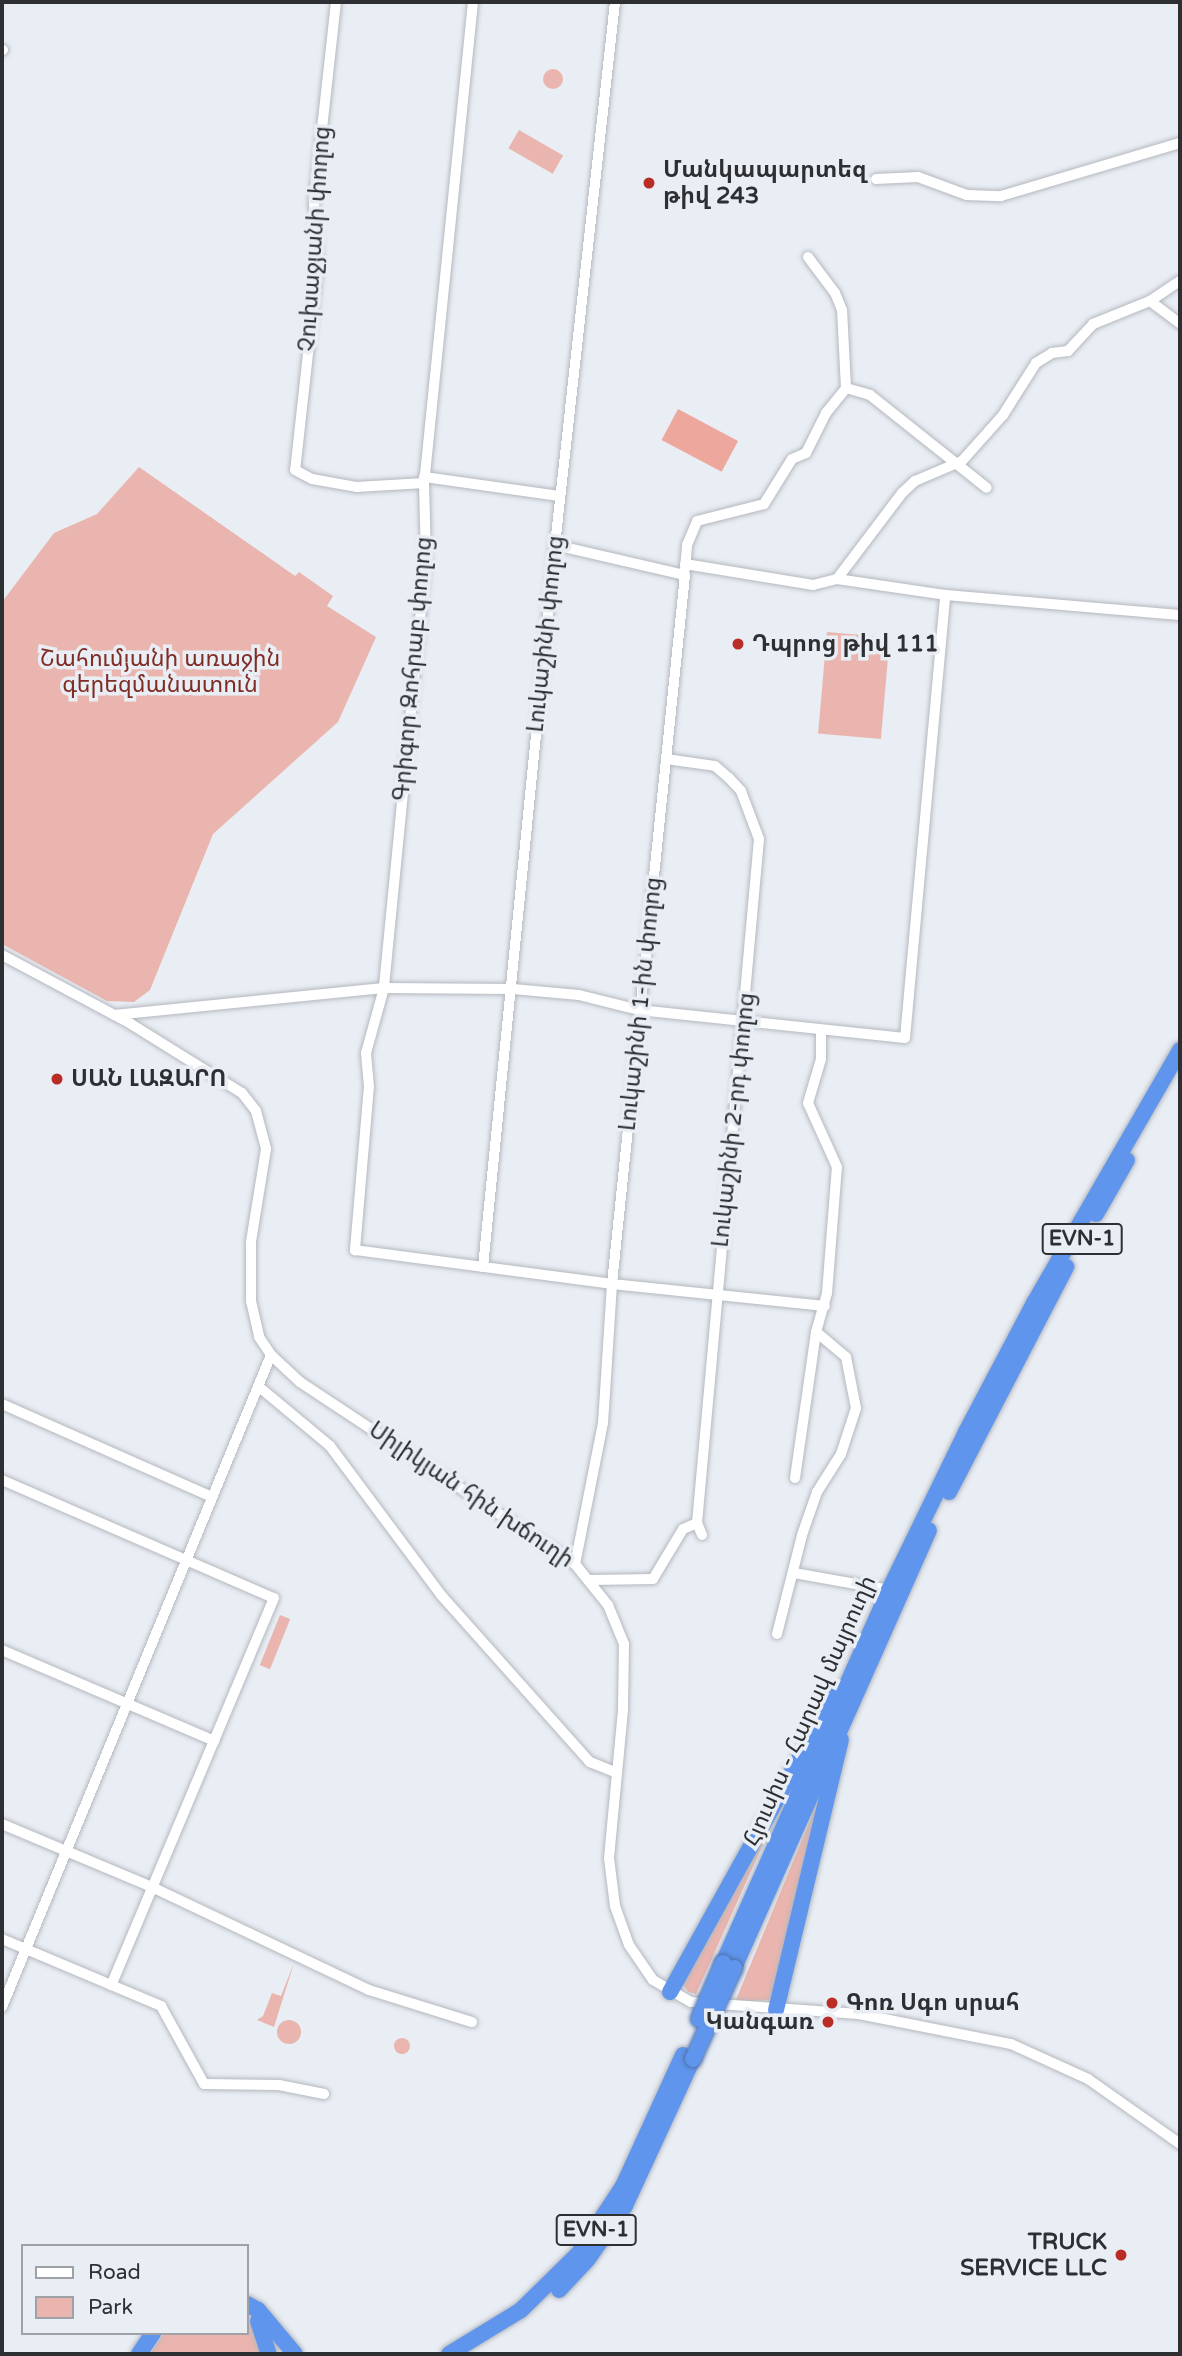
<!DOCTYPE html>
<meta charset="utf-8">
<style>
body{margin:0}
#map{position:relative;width:1182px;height:2356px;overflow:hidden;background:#e9edf4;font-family:"Varela Round","Noto Sans Armenian",sans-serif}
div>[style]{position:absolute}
.green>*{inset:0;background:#eab5ae;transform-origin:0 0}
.round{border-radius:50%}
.forest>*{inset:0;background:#eea79d;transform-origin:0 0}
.roads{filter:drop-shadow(0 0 2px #b4b8be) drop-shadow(0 0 2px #b4b8be)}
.minor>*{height:10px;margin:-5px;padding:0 5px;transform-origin:5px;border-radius:5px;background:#fff}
.highway>*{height:16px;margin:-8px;padding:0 8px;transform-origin:8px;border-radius:8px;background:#5f95ec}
.bridges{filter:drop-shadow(0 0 2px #4e71ab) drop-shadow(0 0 2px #4e71ab)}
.highway-bridge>*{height:16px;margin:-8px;padding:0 8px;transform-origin:8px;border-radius:8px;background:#5f95ec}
.dots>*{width:19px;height:19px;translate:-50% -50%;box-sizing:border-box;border:4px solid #e9edf4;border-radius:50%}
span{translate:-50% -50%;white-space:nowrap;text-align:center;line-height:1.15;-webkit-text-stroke:7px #e9edf4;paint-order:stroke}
.shield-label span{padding:2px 5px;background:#e9edf4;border:2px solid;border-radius:5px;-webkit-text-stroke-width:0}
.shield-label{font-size:21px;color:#2d2f32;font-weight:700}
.poi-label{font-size:23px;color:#2d2f32;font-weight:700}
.left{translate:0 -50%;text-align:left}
.right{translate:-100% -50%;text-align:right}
.street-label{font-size:23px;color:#2d2f32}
.park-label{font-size:23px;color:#802c25}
.frame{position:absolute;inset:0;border:4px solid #2d2f32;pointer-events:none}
.legend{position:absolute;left:21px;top:2244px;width:228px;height:91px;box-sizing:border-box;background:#e9edf4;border:2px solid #9ea1a6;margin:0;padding:9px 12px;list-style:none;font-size:21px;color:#2d2f32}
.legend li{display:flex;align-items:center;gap:14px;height:35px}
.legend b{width:35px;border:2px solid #9ea1a6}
</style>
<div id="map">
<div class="green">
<div class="round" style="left:543px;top:69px;width:20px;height:20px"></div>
<div style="left:519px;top:130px;width:51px;height:21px;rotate:30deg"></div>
<div style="clip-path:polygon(139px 467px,295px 576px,299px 572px,333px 596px,327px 606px,376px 637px,338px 722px,213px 834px,150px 990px,134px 1002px,107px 1001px,2px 944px,2px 602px,54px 533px,97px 514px)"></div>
<div style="left:827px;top:632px;width:63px;height:102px;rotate:5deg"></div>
<div style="left:280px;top:1615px;width:11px;height:54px;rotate:22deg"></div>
<div style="clip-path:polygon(802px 1757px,696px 1994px,688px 1992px,681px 1982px)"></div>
<div style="clip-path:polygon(826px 1782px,777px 1983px,769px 2000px,735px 2002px)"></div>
<div style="clip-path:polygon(294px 1963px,274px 2027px,257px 2020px,263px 2016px,272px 1993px,281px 1996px)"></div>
<div class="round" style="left:277px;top:2020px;width:24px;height:24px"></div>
<div class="round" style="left:394px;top:2038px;width:16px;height:16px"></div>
<div style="clip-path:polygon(247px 2318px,255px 2326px,264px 2354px,150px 2354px,164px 2333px,247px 2333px)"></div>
</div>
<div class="forest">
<div style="left:678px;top:409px;width:68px;height:35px;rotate:28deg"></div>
</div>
<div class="roads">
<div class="minor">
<div style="left:336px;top:2px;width:201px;rotate:96.3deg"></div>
<div style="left:314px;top:202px;width:61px;rotate:86.2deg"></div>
<div style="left:318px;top:263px;width:208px;rotate:96.3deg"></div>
<div style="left:295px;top:470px;width:19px;rotate:28deg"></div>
<div style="left:312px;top:479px;width:46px;rotate:10.1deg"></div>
<div style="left:357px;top:487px;width:67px;rotate:-3.4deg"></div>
<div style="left:473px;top:2px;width:483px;rotate:95.8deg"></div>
<div style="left:424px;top:483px;width:75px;rotate:88.5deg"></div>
<div style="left:426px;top:558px;width:432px;rotate:95.6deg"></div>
<div style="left:384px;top:988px;width:67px;rotate:105.5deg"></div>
<div style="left:366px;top:1053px;width:33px;rotate:85deg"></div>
<div style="left:369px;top:1086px;width:165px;rotate:94.9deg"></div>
<div style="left:355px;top:1250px;width:259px;rotate:7.5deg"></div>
<div style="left:612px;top:1284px;width:214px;rotate:5.9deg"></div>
<div style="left:2px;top:50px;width:1px"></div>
<div style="left:876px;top:179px;width:42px;rotate:-2.7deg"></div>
<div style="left:918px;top:177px;width:52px;rotate:20.2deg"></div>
<div style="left:967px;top:195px;width:34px;rotate:2deg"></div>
<div style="left:1001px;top:196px;width:187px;rotate:-16.5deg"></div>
<div style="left:1150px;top:301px;width:38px;rotate:37deg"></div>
<div style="left:846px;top:388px;width:25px;rotate:16deg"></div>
<div style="left:870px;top:395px;width:149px;rotate:38.5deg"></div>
<div style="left:424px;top:477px;width:137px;rotate:8deg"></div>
<div style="left:555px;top:545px;width:133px;rotate:13deg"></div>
<div style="left:685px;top:575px;width:713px;rotate:95.88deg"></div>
<div style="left:612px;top:1284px;width:139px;rotate:93.7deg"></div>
<div style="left:603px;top:1423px;width:144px;rotate:101.2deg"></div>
<div style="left:685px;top:564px;width:130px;rotate:9.3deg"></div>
<div style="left:813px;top:585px;width:25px;rotate:-14deg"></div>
<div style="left:837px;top:579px;width:108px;rotate:-52.9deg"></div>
<div style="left:902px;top:493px;width:18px;rotate:-43deg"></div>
<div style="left:915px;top:481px;width:51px;rotate:-23.1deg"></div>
<div style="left:962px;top:461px;width:62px;rotate:-48.3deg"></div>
<div style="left:1003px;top:415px;width:62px;rotate:-57.6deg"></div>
<div style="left:1036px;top:363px;width:19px;rotate:-32deg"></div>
<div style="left:1052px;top:353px;width:16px;rotate:-7deg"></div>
<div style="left:1068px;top:351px;width:37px;rotate:-47deg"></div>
<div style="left:1093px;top:324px;width:61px;rotate:-22deg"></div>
<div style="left:1150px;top:301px;width:36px;rotate:-34deg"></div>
<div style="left:685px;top:569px;width:24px;rotate:-85deg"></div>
<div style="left:687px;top:545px;width:26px;rotate:-67deg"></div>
<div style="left:697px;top:521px;width:69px;rotate:-14.2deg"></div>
<div style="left:764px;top:504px;width:53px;rotate:-58.1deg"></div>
<div style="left:792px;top:459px;width:15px;rotate:-23deg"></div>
<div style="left:806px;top:453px;width:45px;rotate:-63.4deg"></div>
<div style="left:826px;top:413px;width:32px;rotate:-51deg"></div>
<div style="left:846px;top:388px;width:78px;rotate:-92.9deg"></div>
<div style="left:842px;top:310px;width:18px;rotate:-112deg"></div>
<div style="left:835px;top:293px;width:45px;rotate:-126.9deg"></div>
<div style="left:837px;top:579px;width:109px;rotate:8.4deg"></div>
<div style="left:945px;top:595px;width:236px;rotate:4.9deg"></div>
<div style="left:666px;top:759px;width:49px;rotate:8.1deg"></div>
<div style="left:715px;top:766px;width:18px;rotate:41deg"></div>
<div style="left:729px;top:778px;width:18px;rotate:47deg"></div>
<div style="left:741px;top:791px;width:51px;rotate:69.4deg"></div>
<div style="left:759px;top:839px;width:687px;rotate:95.18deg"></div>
<div style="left:697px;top:1523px;width:13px;rotate:67deg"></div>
<div style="left:2px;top:955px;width:146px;rotate:28.1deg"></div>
<div style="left:131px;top:1024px;width:131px;rotate:31.9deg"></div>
<div style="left:242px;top:1093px;width:23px;rotate:52deg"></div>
<div style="left:256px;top:1111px;width:39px;rotate:75deg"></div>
<div style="left:266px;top:1149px;width:94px;rotate:99.2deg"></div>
<div style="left:251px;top:1242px;width:59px;rotate:90deg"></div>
<div style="left:251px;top:1301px;width:37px;rotate:77deg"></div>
<div style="left:259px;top:1337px;width:22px;rotate:56deg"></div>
<div style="left:271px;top:1355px;width:40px;rotate:43deg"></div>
<div style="left:300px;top:1382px;width:330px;rotate:33.5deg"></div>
<div style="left:575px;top:1564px;width:53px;rotate:51.2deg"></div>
<div style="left:608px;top:1605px;width:42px;rotate:67.7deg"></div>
<div style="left:624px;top:1644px;width:66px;rotate:90.9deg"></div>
<div style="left:623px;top:1710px;width:149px;rotate:95.4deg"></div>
<div style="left:609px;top:1858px;width:48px;rotate:82.9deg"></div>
<div style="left:615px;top:1906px;width:41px;rotate:70.3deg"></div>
<div style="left:629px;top:1945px;width:42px;rotate:55.6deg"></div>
<div style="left:653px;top:1980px;width:44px;rotate:30.1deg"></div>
<div style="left:691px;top:2002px;width:168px;rotate:4.1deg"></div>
<div style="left:859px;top:2014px;width:155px;rotate:11.2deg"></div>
<div style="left:1011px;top:2044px;width:85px;rotate:24.4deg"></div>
<div style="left:1088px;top:2079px;width:113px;rotate:35.2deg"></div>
<div style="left:114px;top:1015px;width:271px;rotate:-5.7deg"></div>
<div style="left:384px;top:988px;width:129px;rotate:0.4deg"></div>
<div style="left:513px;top:989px;width:66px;rotate:5.2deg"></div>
<div style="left:579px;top:995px;width:62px;rotate:14deg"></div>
<div style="left:639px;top:1010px;width:267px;rotate:6deg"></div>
<div style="left:905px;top:1038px;width:445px;rotate:-84.8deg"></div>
<div style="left:483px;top:1267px;width:726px;rotate:-84.31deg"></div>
<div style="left:555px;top:545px;width:546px;rotate:-83.69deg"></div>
<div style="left:258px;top:1386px;width:94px;rotate:39.8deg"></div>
<div style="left:330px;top:1446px;width:186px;rotate:53.3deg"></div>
<div style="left:441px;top:1595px;width:224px;rotate:48.3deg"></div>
<div style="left:590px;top:1762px;width:29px;rotate:22deg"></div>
<div style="left:2px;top:1404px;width:230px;rotate:23.9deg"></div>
<div style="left:795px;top:1478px;width:148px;rotate:-81.8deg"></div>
<div style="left:816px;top:1332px;width:41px;rotate:-74.2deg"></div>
<div style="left:827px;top:1293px;width:126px;rotate:-85.5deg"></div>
<div style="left:837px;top:1167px;width:70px;rotate:-114.4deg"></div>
<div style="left:808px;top:1103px;width:46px;rotate:-73.5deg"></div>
<div style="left:821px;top:1059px;width:28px;rotate:-90deg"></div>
<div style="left:2px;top:1480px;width:296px;rotate:23.5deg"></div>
<div style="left:274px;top:1598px;width:420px;rotate:112.8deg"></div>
<div style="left:794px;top:1573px;width:97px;rotate:10.1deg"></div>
<div style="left:591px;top:1580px;width:62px;rotate:-0.9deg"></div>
<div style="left:653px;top:1579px;width:58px;rotate:-59deg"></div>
<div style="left:683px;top:1529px;width:15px;rotate:-23deg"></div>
<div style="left:777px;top:1634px;width:102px;rotate:-75.8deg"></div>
<div style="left:802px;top:1535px;width:46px;rotate:-70.8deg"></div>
<div style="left:817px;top:1492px;width:45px;rotate:-57.7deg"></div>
<div style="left:841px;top:1454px;width:48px;rotate:-71.9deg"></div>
<div style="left:856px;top:1408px;width:52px;rotate:-101.1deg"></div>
<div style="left:846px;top:1357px;width:39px;rotate:-140deg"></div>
<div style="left:2px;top:1650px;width:231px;rotate:23.2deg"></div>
<div style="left:2px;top:1824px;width:165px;rotate:22.8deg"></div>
<div style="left:154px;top:1888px;width:238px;rotate:25.4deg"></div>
<div style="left:369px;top:1990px;width:108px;rotate:17.3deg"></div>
<div style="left:2px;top:1939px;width:173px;rotate:22.8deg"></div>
<div style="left:161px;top:2006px;width:89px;rotate:61.1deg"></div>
<div style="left:204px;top:2084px;width:75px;rotate:0.8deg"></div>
<div style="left:279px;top:2085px;width:46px;rotate:11.3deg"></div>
<div style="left:2px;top:2007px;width:705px;rotate:-67.58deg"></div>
</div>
<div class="highway">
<div style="left:1096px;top:1214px;width:62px;rotate:-60.1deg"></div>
<div style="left:949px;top:1492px;width:254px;rotate:-62.5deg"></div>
<div style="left:723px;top:1963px;width:408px;rotate:-66deg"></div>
<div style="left:889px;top:1590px;width:176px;rotate:-64deg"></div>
<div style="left:966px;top:1432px;width:146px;rotate:-62.2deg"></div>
<div style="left:1034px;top:1303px;width:292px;rotate:-60deg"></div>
<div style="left:734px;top:1968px;width:479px;rotate:-66deg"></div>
<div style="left:670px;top:1992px;width:342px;rotate:-61deg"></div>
<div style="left:776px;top:2010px;width:278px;rotate:-76.5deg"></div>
<div style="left:559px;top:2290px;width:42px;rotate:-46.9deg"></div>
<div style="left:588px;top:2259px;width:65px;rotate:-55.1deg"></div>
<div style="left:625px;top:2206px;width:162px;rotate:-65.2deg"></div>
<div style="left:247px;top:2304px;width:13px;rotate:29deg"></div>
<div style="left:258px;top:2310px;width:57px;rotate:49.9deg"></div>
<div style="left:258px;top:2321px;width:35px;rotate:72deg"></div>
<div style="left:139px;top:2354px;width:25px;rotate:-56deg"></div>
<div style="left:449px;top:2354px;width:84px;rotate:-31.4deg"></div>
<div style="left:521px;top:2310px;width:81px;rotate:-44.5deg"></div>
<div style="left:579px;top:2253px;width:80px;rotate:-56.7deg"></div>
<div style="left:623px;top:2186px;width:144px;rotate:-65.4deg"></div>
</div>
</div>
<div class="bridges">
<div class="highway-bridge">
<div style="left:699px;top:2019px;width:61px;rotate:-66.8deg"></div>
<div style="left:693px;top:2059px;width:100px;rotate:-65.7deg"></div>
</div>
</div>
<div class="dots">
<div style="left:649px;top:183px;background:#ba2c26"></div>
<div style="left:738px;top:644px;background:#ba2c26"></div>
<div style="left:57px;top:1079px;background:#ba2c26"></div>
<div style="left:832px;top:2003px;background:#ba2c26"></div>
<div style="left:828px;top:2022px;background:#ba2c26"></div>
<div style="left:1121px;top:2255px;background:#ba2c26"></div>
</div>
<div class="shield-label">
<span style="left:1082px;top:1239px">EVN-1</span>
<span style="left:596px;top:2230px">EVN-1</span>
</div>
<div class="poi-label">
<span class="left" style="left:663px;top:183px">Մանկապարտեզ<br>թիվ 243</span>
<span class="left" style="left:752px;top:644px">Դպրոց թիվ 111</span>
<span class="left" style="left:71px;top:1079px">ՍԱՆ ԼԱԶԱՐՈ</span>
<span class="left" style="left:846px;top:2003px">Գոռ Սգո սրահ</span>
<span class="right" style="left:814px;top:2022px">Կանգառ</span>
<span class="right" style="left:1107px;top:2255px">TRUCK<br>SERVICE LLC</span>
</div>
<div class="street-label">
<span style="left:315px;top:239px;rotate:-86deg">Չուխաջյանի փողոց</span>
<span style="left:546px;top:634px;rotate:-84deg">Լուկաշինի փողոց</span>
<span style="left:413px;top:669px;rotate:-85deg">Գրիգոր Զոհրաբ փողոց</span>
<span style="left:641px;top:1004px;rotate:-84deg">Լուկաշինի 1-ին փողոց</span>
<span style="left:734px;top:1120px;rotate:-84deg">Լուկաշինի 2-րդ փողոց</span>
<span style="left:471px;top:1495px;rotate:34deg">Սիլիկյան հին խճուղի</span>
<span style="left:810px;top:1711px;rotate:-66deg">Հյուսիս - Հարավ մայրուղի</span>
</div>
<div class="park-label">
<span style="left:160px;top:672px">Շահումյանի առաջին<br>գերեզմանատուն</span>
</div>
<div class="frame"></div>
<ul class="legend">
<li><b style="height:9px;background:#fff"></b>Road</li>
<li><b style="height:19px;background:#eab5ae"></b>Park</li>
</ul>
</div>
